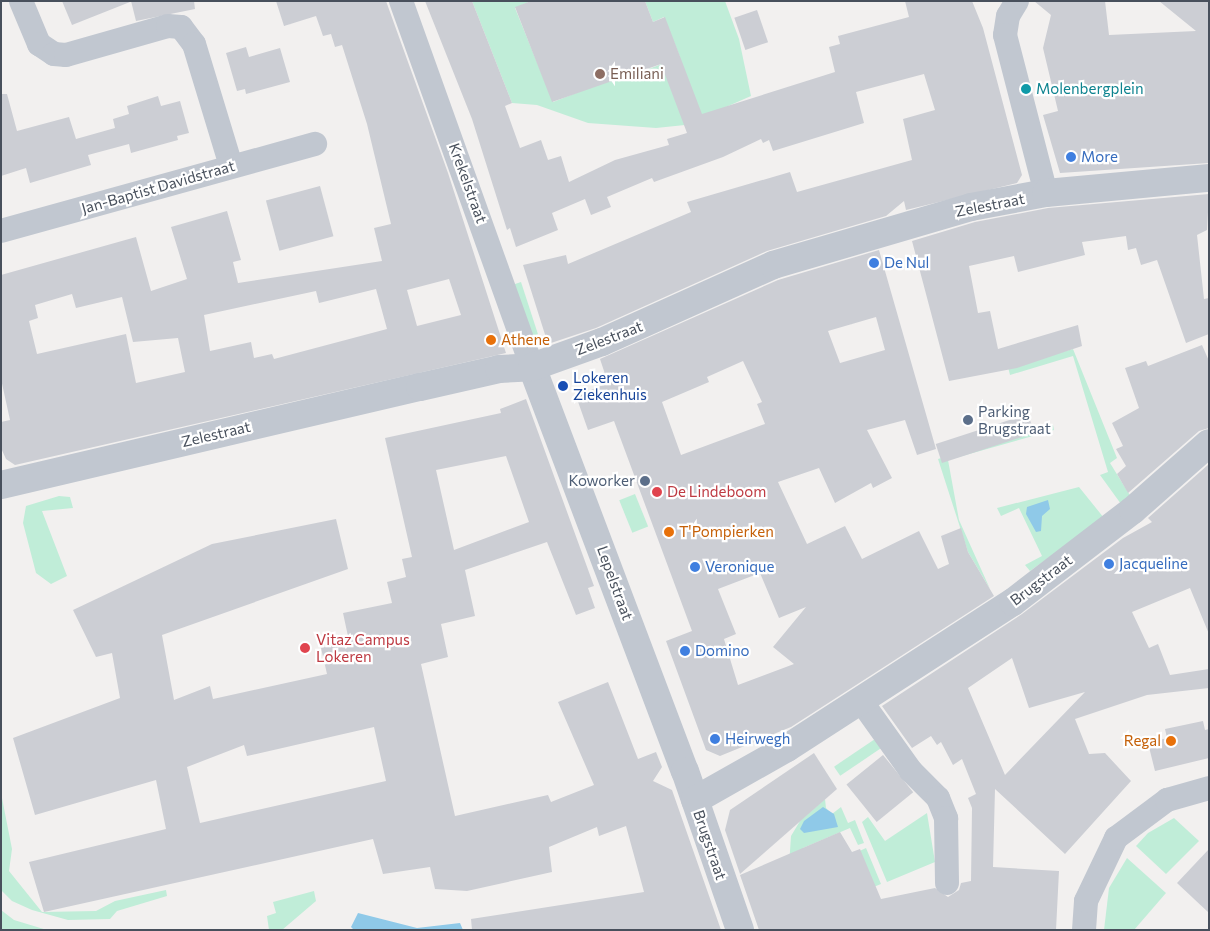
<!DOCTYPE html>
<style>
body{margin:0}
#map{position:relative;width:1210px;height:931px;overflow:hidden;background:#f2f0ef;font-family:Commissioner,sans-serif}
div>[style]{position:absolute}
.green>*{inset:0;background:#c0edd8;transform-origin:0 0}
.water>*{inset:0;background:#8fc9e8}
.building>*{inset:0;background:#ccced4;transform-origin:0 0}
.minor>*{height:24px;margin:-12px;padding:0 12px;transform-origin:12px;border-radius:12px;background:#c1c7d0}
.tertiary>*{height:28px;margin:-14px;padding:0 14px;transform-origin:14px;border-radius:14px;background:#c1c7d0}
.dots>*{width:14px;height:14px;translate:-50% -50%;box-sizing:border-box;border:2px solid #fff;border-radius:50%}
span{translate:-50% -50%;white-space:nowrap;text-align:center;line-height:1.15;-webkit-text-stroke:4.5px #fff;paint-order:stroke}
.education-label{font-size:15px;color:#785e54}
.left{translate:0 -50%;text-align:left}
.culture-label{font-size:15px;color:#0d838f}
.shop-label{font-size:15px;color:#366cbe}
.street-label{font-size:15px;color:#48505c}
.food-label{font-size:15px;color:#c56008}
.right{translate:-100% -50%;text-align:right}
.transit-label{font-size:15px;color:#164399}
.service-label{font-size:15px;color:#4e5e75}
.health-label{font-size:15px;color:#be3a42}
.frame{position:absolute;inset:0;border:2px solid #48505c;pointer-events:none}
</style>
<div id="map">
<div class="green">
<div style="clip-path:polygon(472px 1px,531px 1px,515px 8px,553px 102px,620px 76px,616px 30px,633px 75px,680px 57px,664px 17px,653px 22px,645px 1px,725px 1px,739px 39px,751px 96px,685px 125px,656px 128px,588px 123px,537px 105px,512px 103px)"></div>
<div style="left:521px;top:282px;width:55px;height:7px;rotate:72deg"></div>
<div style="clip-path:polygon(1073px 349px,1117px 458px,1110px 463px,1131px 497px,1121px 504px,1100px 475px,1108px 472px,1073px 356px,1010px 375px,1008px 367px)"></div>
<div style="clip-path:polygon(1053px 425px,1054px 430px,948px 460px,959px 520px,990px 589px,968px 552px,938px 459px)"></div>
<div style="clip-path:polygon(1079px 487px,1104px 518px,1030px 571px,1025px 565px,1042px 556px,1019px 508px,1001px 516px,997px 508px)"></div>
<div style="left:635px;top:494px;width:35px;height:17px;rotate:68deg"></div>
<div style="clip-path:polygon(59px 496px,70px 497px,73px 508px,42px 511px,67px 576px,51px 584px,36px 573px,23px 523px,26px 506px)"></div>
<div style="left:878px;top:737px;width:11px;height:53px;rotate:56deg"></div>
<div style="clip-path:polygon(1px 793px,12px 849px,9px 871px,42px 912px,96px 911px,115px 901px,166px 890px,167px 896px,117px 911px,110px 919px,68px 920px,32px 910px,12px 901px,1px 890px)"></div>
<div style="clip-path:polygon(825px 799px,826px 808px,832px 814px,841px 807px,848px 823px,855px 820px,864px 843px,858px 845px,850px 828px,803px 848px,814px 872px,866px 848px,881px 884px,804px 915px,789px 866px,791px 836px,800px 821px)"></div>
<div style="clip-path:polygon(927px 813px,935px 862px,887px 882px,862px 822px,868px 817px,885px 841px)"></div>
<div style="clip-path:polygon(1174px 818px,1199px 841px,1166px 874px,1136px 846px,1148px 833px)"></div>
<div style="clip-path:polygon(1127px 858px,1166px 893px,1134px 930px,1104px 930px,1109px 888px)"></div>
<div style="clip-path:polygon(314px 891px,316px 901px,282px 930px,269px 930px,267px 916px,276px 913px,273px 902px)"></div>
<div style="clip-path:polygon(1px 910px,14px 920px,47px 930px,1px 930px)"></div>
</div>
<div class="water">
<div style="clip-path:polygon(1048px 500px,1050px 509px,1042px 516px,1041px 531px,1036px 532px,1026px 514px,1027px 507px)"></div>
<div style="clip-path:polygon(823px 807px,834px 814px,838px 827px,804px 833px,800px 829px,804px 821px)"></div>
<div style="clip-path:polygon(358px 913px,417px 928px,460px 923px,463px 930px,354px 930px,351px 927px)"></div>
</div>
<div class="building">
<div style="clip-path:polygon(62px 1px,129px 1px,130px 2px,72px 25px)"></div>
<div style="clip-path:polygon(131px 1px,194px 1px,195px 9px,136px 21px)"></div>
<div style="clip-path:polygon(evenodd,276px 1px,386px 1px,448px 173px,506px 353px,15px 465px,6px 459px,1px 448px,1px 422px,10px 420px,1px 379px,1px 275px,136px 237px,151px 291px,187px 279px,171px 227px,227px 211px,241px 260px,233px 262px,238px 283px,382px 261px,374px 228px,391px 224px,367px 124px,342px 45px,335px 47px,331px 34px,323px 36px,316px 16px,284px 26px,276px 1px,449px 279px,461px 315px,417px 326px,407px 290px,449px 279px,276px 1px,376px 289px,387px 329px,274px 359px,272px 354px,254px 358px,251px 342px,210px 351px,204px 315px,316px 291px,319px 303px,376px 289px,276px 1px,72px 294px,76px 308px,122px 297px,133px 342px,178px 338px,185px 372px,136px 383px,126px 334px,37px 354px,29px 321px,38px 318px,35px 305px,72px 294px)"></div>
<div style="clip-path:polygon(425px 1px,472px 1px,512px 103px,505px 106px,520px 148px,541px 140px,548px 160px,561px 156px,569px 182px,615px 160px,669px 145px,667px 139px,687px 133px,661px 64px,552px 102px,515px 7px,531px 1px,645px 1px,653px 22px,665px 17px,702px 114px,835px 72px,829px 47px,840px 44px,838px 36px,909px 17px,905px 1px,972px 1px,983px 28px,1022px 175px,1017px 183px,906px 210px,904px 201px,886px 216px,767px 251px,596px 328px,548px 344px,523px 265px,566px 255px,568px 264px,691px 212px,687px 202px,790px 172px,797px 192px,912px 160px,903px 119px,935px 110px,924px 74px,856px 92px,864px 123px,773px 151px,769px 140px,763px 143px,761px 139px,723px 157px,654px 182px,652px 178px,607px 197px,611px 207px,591px 215px,585px 199px,552px 213px,558px 230px,516px 247px,510px 228px,507px 230px,472px 119px)"></div>
<div style="clip-path:polygon(1034px 1px,1105px 1px,1109px 35px,1196px 31px,1159px 1px,1209px 1px,1209px 163px,1060px 173px,1043px 115px,1058px 111px,1043px 48px,1051px 15px)"></div>
<div style="left:757px;top:10px;width:34px;height:24px;rotate:71deg"></div>
<div style="clip-path:polygon(246px 47px,249px 57px,280px 48px,290px 82px,246px 94px,245px 89px,237px 91px,226px 53px)"></div>
<div style="clip-path:polygon(1px 94px,7px 94px,17px 131px,69px 117px,76px 139px,115px 128px,113px 119px,129px 114px,127px 106px,158px 96px,161px 106px,180px 101px,189px 133px,177px 136px,178px 140px,131px 153px,129px 144px,88px 155px,91px 165px,30px 183px,26px 168px,1px 176px)"></div>
<div style="left:320px;top:186px;width:52px;height:56px;rotate:75deg"></div>
<div style="clip-path:polygon(1209px 194px,1207px 230px,1197px 235px,1204px 299px,1209px 298px,1209px 334px,1186px 343px,1157px 260px,1141px 265px,1136px 248px,1128px 250px,1126px 236px,1082px 242px,1085px 255px,1018px 272px,1014px 256px,969px 266px,978px 313px,990px 311px,998px 349px,1078px 325px,1082px 346px,1017px 368px,949px 381px,912px 241px,975px 222px,1048px 208px)"></div>
<div style="clip-path:polygon(evenodd,879px 250px,936px 449px,917px 455px,905px 420px,867px 430px,892px 478px,873px 488px,871px 483px,835px 503px,819px 468px,778px 482px,807px 544px,845px 526px,862px 559px,919px 531px,938px 569px,949px 564px,941px 536px,961px 528px,968px 552px,994px 596px,791px 727px,720px 756px,706px 750px,666px 641px,692px 631px,614px 421px,588px 430px,576px 396px,608px 383px,600px 359px,778px 280px,879px 250px,876px 317px,885px 350px,840px 363px,828px 331px,876px 317px,879px 250px,743px 361px,762px 402px,757px 404px,765px 424px,681px 455px,662px 402px,709px 382px,707px 377px,743px 361px,879px 250px,760px 573px,779px 618px,806px 607px,773px 647px,794px 664px,738px 685px,724px 639px,736px 634px,718px 589px,760px 573px)"></div>
<div style="clip-path:polygon(1202px 345px,1209px 361px,1209px 428px,1199px 431px,1128px 493px,1117px 474px,1126px 466px,1116px 449px,1123px 446px,1112px 423px,1139px 408px,1125px 368px,1146px 361px,1148px 366px)"></div>
<div style="clip-path:polygon(evenodd,526px 399px,594px 586px,588px 588px,595px 608px,576px 615px,547px 542px,465px 570px,475px 616px,441px 624px,448px 657px,421px 664px,455px 816px,548px 795px,551px 802px,594px 785px,558px 702px,608px 682px,638px 759px,656px 752px,662px 767px,653px 781px,672px 790px,721px 930px,472px 930px,471px 919px,644px 892px,626px 826px,599px 836px,597px 827px,549px 847px,552px 872px,467px 891px,435px 889px,430px 867px,383px 874px,373px 839px,44px 912px,29px 862px,166px 829px,156px 780px,35px 815px,13px 738px,120px 698px,112px 653px,96px 657px,73px 610px,212px 544px,336px 519px,348px 569px,162px 635px,174px 700px,210px 686px,213px 699px,327px 674px,321px 648px,349px 641px,343px 613px,392px 603px,387px 582px,406px 577px,402px 559px,412px 557px,385px 438px,501px 413px,500px 409px,526px 399px,506px 456px,529px 522px,454px 550px,436px 470px,506px 456px,526px 399px,374px 727px,386px 781px,200px 823px,187px 767px,244px 745px,247px 756px,374px 727px)"></div>
<div style="left:1028px;top:414px;width:20px;height:97px;rotate:72deg"></div>
<div style="clip-path:polygon(evenodd,1209px 464px,1209px 634px,1190px 588px,1132px 612px,1149px 648px,1158px 644px,1170px 675px,1209px 669px,1209px 688px,1147px 695px,1075px 719px,1089px 754px,1105px 753px,1131px 781px,1065px 854px,995px 789px,993px 867px,1059px 871px,1056px 930px,759px 930px,740px 875px,840px 832px,852px 852px,860px 849px,881px 899px,935px 888px,948px 897px,959px 890px,961px 883px,971px 881px,972px 808px,968px 798px,976px 794px,962px 759px,953px 765px,941px 742px,937px 745px,931px 736px,912px 748px,882px 706px,1022px 614px,1123px 538px,1152px 522px,1148px 518px,1209px 464px,1012px 658px,1029px 708px,1085px 692px,1005px 775px,968px 688px,1012px 658px)"></div>
<div style="clip-path:polygon(1203px 721px,1205px 730px,1209px 729px,1209px 758px,1155px 771px,1148px 743px,1167px 738px,1165px 729px)"></div>
<div style="clip-path:polygon(814px 753px,837px 789px,740px 874px,725px 830px,730px 810px)"></div>
<div style="left:883px;top:755px;width:48px;height:47px;rotate:51deg"></div>
<div style="clip-path:polygon(1209px 849px,1209px 913px,1177px 883px)"></div>
</div>
<div class="minor">
<div style="left:21px;top:1px;width:47px;rotate:67.3deg"></div>
<div style="left:39px;top:44px;width:18px;rotate:34deg"></div>
<div style="left:54px;top:54px;width:12px;rotate:5deg"></div>
<div style="left:66px;top:55px;width:106px;rotate:-15.9deg"></div>
<div style="left:168px;top:26px;width:13px;rotate:4deg"></div>
<div style="left:181px;top:27px;width:21px;rotate:53deg"></div>
<div style="left:194px;top:44px;width:127px;rotate:73.1deg"></div>
<div style="left:401px;top:1px;width:389px;rotate:70.3deg"></div>
<div style="left:1017px;top:1px;width:17px;rotate:121deg"></div>
<div style="left:1008px;top:16px;width:19px;rotate:99deg"></div>
<div style="left:1005px;top:35px;width:163px;rotate:75.5deg"></div>
<div style="left:1px;top:231px;width:326px;rotate:-15.5deg"></div>
<div style="left:861px;top:701px;width:86px;rotate:54.5deg"></div>
<div style="left:911px;top:771px;width:38px;rotate:45deg"></div>
<div style="left:938px;top:798px;width:22px;rotate:68deg"></div>
<div style="left:946px;top:818px;width:65px;rotate:89.1deg"></div>
<div style="left:1084px;top:930px;width:29px;rotate:-86deg"></div>
<div style="left:1086px;top:901px;width:70px;rotate:-64.5deg"></div>
<div style="left:1116px;top:838px;width:64px;rotate:-36.7deg"></div>
<div style="left:1167px;top:800px;width:44px;rotate:-15.9deg"></div>
</div>
<div class="tertiary">
<div style="left:532px;top:367px;width:432px;rotate:69.3deg"></div>
<div style="left:685px;top:771px;width:168px;rotate:70.9deg"></div>
<div style="left:1px;top:485px;width:430px;rotate:-13.2deg"></div>
<div style="left:420px;top:387px;width:81px;rotate:-12.8deg"></div>
<div style="left:499px;top:369px;width:33px;rotate:-3deg"></div>
<div style="left:532px;top:367px;width:74px;rotate:-19.7deg"></div>
<div style="left:602px;top:342px;width:188px;rotate:-24.2deg"></div>
<div style="left:773px;top:265px;width:206px;rotate:-16.3deg"></div>
<div style="left:971px;top:207px;width:76px;rotate:-10.6deg"></div>
<div style="left:1046px;top:193px;width:164px;rotate:-5.3deg"></div>
<div style="left:695px;top:800px;width:106px;rotate:-29.5deg"></div>
<div style="left:787px;top:748px;width:269px;rotate:-32.9deg"></div>
<div style="left:1013px;top:602px;width:151px;rotate:-37.5deg"></div>
<div style="left:1133px;top:510px;width:101px;rotate:-41.4deg"></div>
</div>
<div class="dots">
<div style="left:600px;top:74px;background:#8d6e63"></div>
<div style="left:1026px;top:89px;background:#0f9aa8"></div>
<div style="left:1071px;top:157px;background:#3f7fe0"></div>
<div style="left:874px;top:263px;background:#3f7fe0"></div>
<div style="left:491px;top:340px;background:#e8710a"></div>
<div style="left:563px;top:386px;background:#1a4fb4"></div>
<div style="left:968px;top:420px;background:#5c6f8a"></div>
<div style="left:645px;top:481px;background:#5c6f8a"></div>
<div style="left:657px;top:492px;background:#e0444e"></div>
<div style="left:669px;top:532px;background:#e8710a"></div>
<div style="left:1109px;top:564px;background:#3f7fe0"></div>
<div style="left:695px;top:567px;background:#3f7fe0"></div>
<div style="left:305px;top:648px;background:#e0444e"></div>
<div style="left:685px;top:651px;background:#3f7fe0"></div>
<div style="left:715px;top:739px;background:#3f7fe0"></div>
<div style="left:1171px;top:741px;background:#e8710a"></div>
</div>
<div class="education-label">
<span class="left" style="left:610px;top:74px">Emiliani</span>
</div>
<div class="culture-label">
<span class="left" style="left:1036px;top:89px">Molenbergplein</span>
</div>
<div class="shop-label">
<span class="left" style="left:1081px;top:157px">More</span>
<span class="left" style="left:884px;top:263px">De Nul</span>
<span class="left" style="left:1119px;top:564px">Jacqueline</span>
<span class="left" style="left:705px;top:567px">Veronique</span>
<span class="left" style="left:695px;top:651px">Domino</span>
<span class="left" style="left:725px;top:739px">Heirwegh</span>
</div>
<div class="street-label">
<span style="left:468px;top:183px;rotate:70deg">Krekelstraat</span>
<span style="left:158px;top:187px;rotate:-16deg">Jan-Baptist Davidstraat</span>
<span style="left:990px;top:205px;rotate:-11deg">Zelestraat</span>
<span style="left:609px;top:338px;rotate:-21deg">Zelestraat</span>
<span style="left:216px;top:434px;rotate:-13deg">Zelestraat</span>
<span style="left:1041px;top:580px;rotate:-37deg">Brugstraat</span>
<span style="left:615px;top:583px;rotate:70deg">Lepelstraat</span>
<span style="left:710px;top:845px;rotate:71deg">Brugstraat</span>
</div>
<div class="food-label">
<span class="left" style="left:501px;top:340px">Athene</span>
<span class="left" style="left:679px;top:532px">T'Pompierken</span>
<span class="right" style="left:1161px;top:741px">Regal</span>
</div>
<div class="transit-label">
<span class="left" style="left:573px;top:386px">Lokeren<br>Ziekenhuis</span>
</div>
<div class="service-label">
<span class="left" style="left:978px;top:420px">Parking<br>Brugstraat</span>
<span class="right" style="left:635px;top:481px">Koworker</span>
</div>
<div class="health-label">
<span class="left" style="left:667px;top:492px">De Lindeboom</span>
<span class="left" style="left:316px;top:648px">Vitaz Campus<br>Lokeren</span>
</div>
<div class="frame"></div>
</div>
